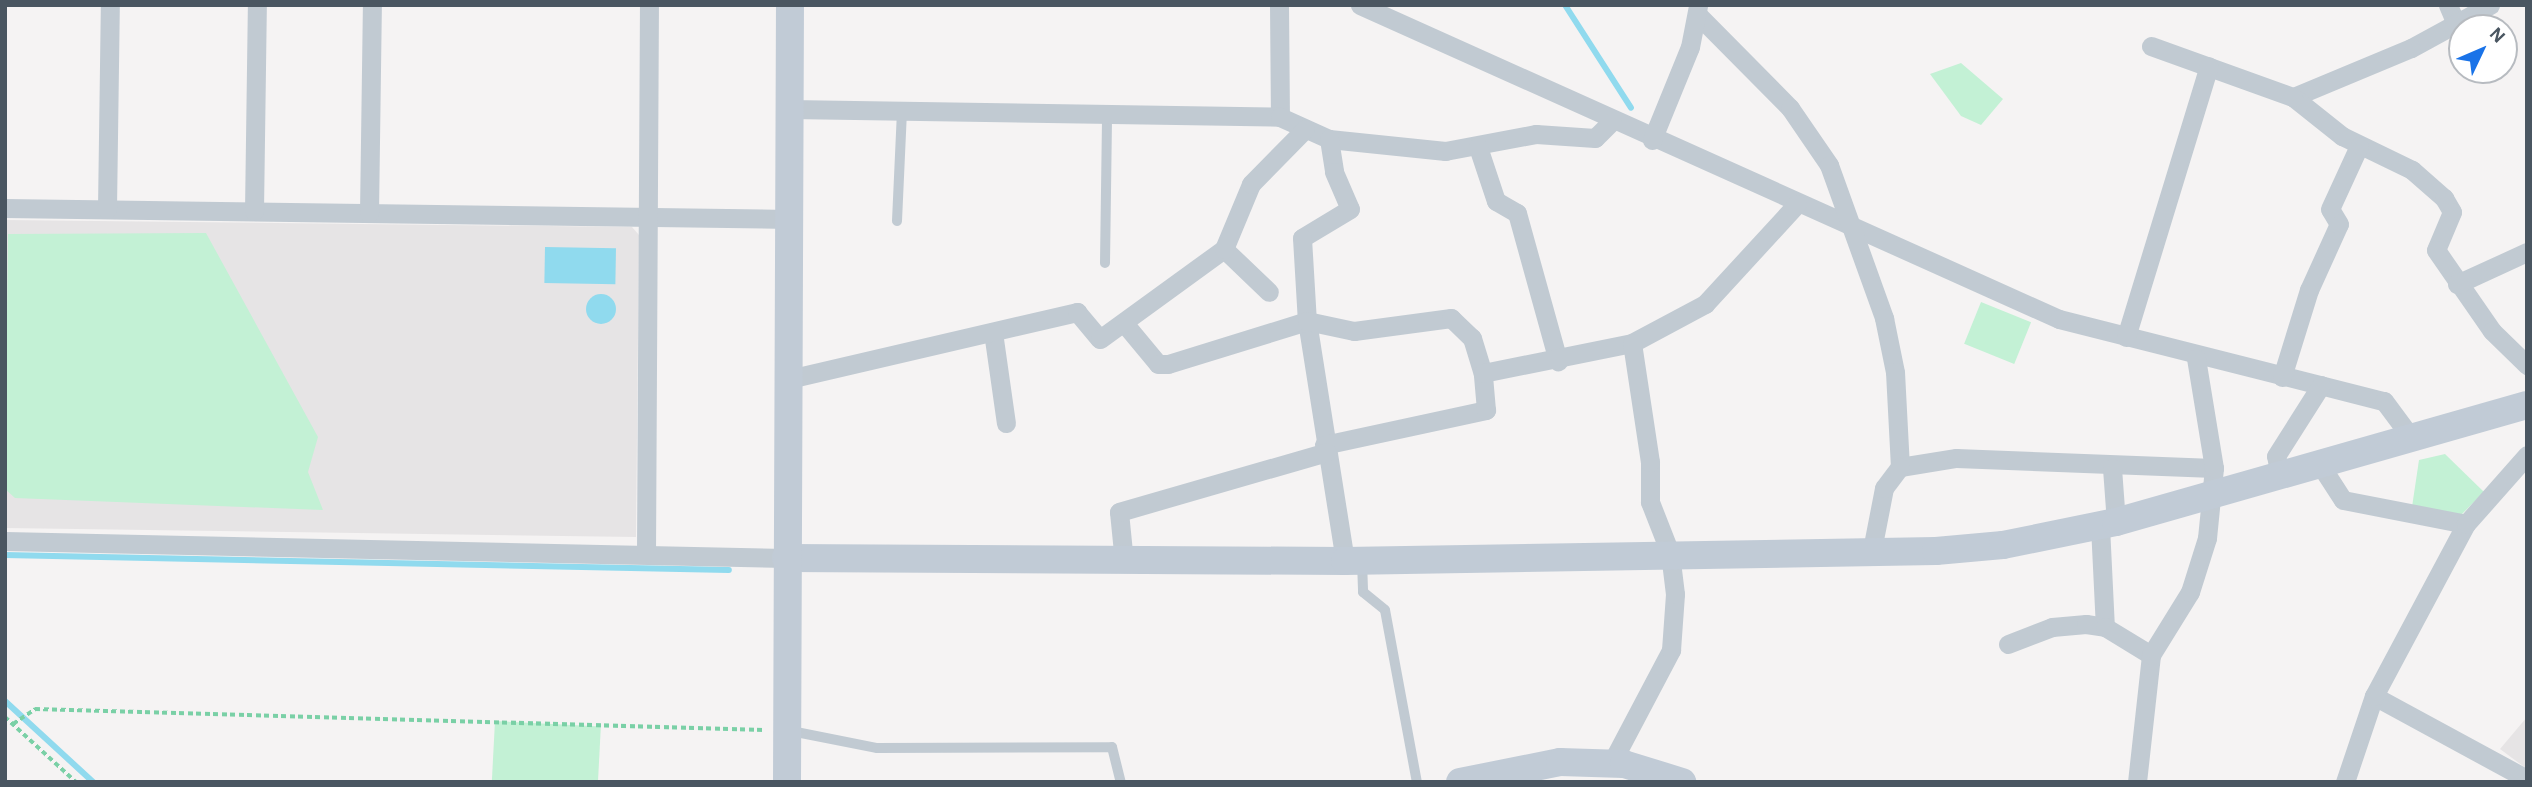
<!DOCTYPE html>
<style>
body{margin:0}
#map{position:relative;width:2532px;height:787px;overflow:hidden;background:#f5f3f3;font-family:"Alegreya Sans",sans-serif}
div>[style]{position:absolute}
.education>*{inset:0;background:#e6e4e5}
.green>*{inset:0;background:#c3f1d5;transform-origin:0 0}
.water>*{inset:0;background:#90daee;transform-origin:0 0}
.round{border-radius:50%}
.stream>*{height:6px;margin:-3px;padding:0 3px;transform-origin:3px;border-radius:3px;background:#90daee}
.path>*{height:3.5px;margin-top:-1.75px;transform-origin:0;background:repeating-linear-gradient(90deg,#7ad0a6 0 5px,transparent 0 8.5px)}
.lane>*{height:10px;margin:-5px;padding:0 5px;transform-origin:5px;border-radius:5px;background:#c1cad2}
.street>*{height:19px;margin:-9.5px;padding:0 9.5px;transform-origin:9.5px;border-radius:9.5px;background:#c1cad2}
.secondary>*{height:28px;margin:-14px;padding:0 14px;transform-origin:14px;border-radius:14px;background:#c1cbd6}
span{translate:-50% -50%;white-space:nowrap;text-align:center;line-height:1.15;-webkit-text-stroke:7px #fff;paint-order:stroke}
.frame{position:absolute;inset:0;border:7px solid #4a5661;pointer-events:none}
.north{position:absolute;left:2448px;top:14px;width:70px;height:70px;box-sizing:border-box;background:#fff;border:2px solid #b7bbc0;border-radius:50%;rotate:46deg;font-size:19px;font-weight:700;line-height:28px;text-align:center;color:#4a5661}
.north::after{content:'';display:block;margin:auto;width:24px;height:32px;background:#1a73e8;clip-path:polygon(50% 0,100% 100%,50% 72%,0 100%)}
</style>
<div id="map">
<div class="education">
<div style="clip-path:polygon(5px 220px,632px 227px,639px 235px,636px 537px,5px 528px)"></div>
<div style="clip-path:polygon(2527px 717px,2527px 769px,2500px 749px)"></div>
</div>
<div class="green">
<div style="clip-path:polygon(1961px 63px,2003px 99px,1981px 125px,1961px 116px,1930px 74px)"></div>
<div style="clip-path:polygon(206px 233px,318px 437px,308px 472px,323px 510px,15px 498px,5px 489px,8px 234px)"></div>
<div style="left:1981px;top:302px;width:54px;height:45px;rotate:22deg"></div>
<div style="clip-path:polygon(2445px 454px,2484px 492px,2457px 519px,2412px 507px,2419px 460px)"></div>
<div style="left:495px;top:721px;width:106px;height:61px;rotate:3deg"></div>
</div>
<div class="water">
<div style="left:545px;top:247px;width:71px;height:36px;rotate:1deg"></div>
<div class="round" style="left:586px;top:294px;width:30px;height:30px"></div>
</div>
<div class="stream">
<div style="left:1565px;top:5px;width:122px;rotate:57.3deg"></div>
<div style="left:5px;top:555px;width:724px;rotate:1.19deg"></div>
<div style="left:5px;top:701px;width:120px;rotate:42.6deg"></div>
</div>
<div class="path">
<div style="left:5px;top:717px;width:96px;rotate:42.5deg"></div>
<div style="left:13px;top:724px;width:27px;rotate:-34deg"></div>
<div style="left:35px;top:709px;width:730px;rotate:1.65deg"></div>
</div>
<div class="lane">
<div style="left:897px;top:221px;width:110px;rotate:-87.4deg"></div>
<div style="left:1105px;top:263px;width:147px;rotate:-89.2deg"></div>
<div style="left:1362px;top:561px;width:31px;rotate:88deg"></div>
<div style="left:1363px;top:592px;width:28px;rotate:39deg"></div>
<div style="left:1385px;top:610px;width:175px;rotate:79.5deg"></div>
<div style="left:791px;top:731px;width:88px;rotate:11.2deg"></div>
<div style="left:877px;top:748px;width:235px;rotate:-0.2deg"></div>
<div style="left:1112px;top:747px;width:36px;rotate:76deg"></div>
</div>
<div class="street">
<div style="left:1279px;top:5px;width:112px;rotate:89.5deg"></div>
<div style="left:1360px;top:5px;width:766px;rotate:24.19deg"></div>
<div style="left:2059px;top:319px;width:335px;rotate:14.2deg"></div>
<div style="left:2384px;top:401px;width:49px;rotate:53.4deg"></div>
<div style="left:2448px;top:5px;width:21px;rotate:67deg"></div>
<div style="left:2490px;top:5px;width:90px;rotate:151.4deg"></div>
<div style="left:2411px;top:48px;width:128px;rotate:157.4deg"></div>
<div style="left:2293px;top:97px;width:63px;rotate:38.5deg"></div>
<div style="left:2342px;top:136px;width:78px;rotate:25.9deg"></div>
<div style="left:2412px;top:170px;width:43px;rotate:41.2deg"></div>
<div style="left:2444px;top:198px;width:16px;rotate:60deg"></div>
<div style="left:2452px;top:212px;width:41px;rotate:112.8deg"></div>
<div style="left:2436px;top:250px;width:98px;rotate:55.3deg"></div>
<div style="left:2492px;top:331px;width:49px;rotate:44.2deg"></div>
<div style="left:1698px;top:15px;width:131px;rotate:45.3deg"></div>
<div style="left:1790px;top:108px;width:69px;rotate:55.6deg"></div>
<div style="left:1829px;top:165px;width:163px;rotate:70.2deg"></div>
<div style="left:1884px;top:318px;width:55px;rotate:78.5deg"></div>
<div style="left:1895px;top:372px;width:95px;rotate:87deg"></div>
<div style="left:1900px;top:467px;width:57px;rotate:-9.1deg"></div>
<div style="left:1956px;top:458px;width:258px;rotate:2.2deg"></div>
<div style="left:2151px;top:46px;width:151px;rotate:19.8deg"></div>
<div style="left:789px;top:109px;width:491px;rotate:0.9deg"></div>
<div style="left:1280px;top:117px;width:54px;rotate:24.2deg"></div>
<div style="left:1329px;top:139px;width:117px;rotate:5.9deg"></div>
<div style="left:1445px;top:151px;width:93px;rotate:-10.6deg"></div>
<div style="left:1536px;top:134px;width:59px;rotate:3.9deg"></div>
<div style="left:1595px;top:138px;width:23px;rotate:-45deg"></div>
<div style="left:1329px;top:139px;width:33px;rotate:81deg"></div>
<div style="left:1334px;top:172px;width:40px;rotate:66.6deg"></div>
<div style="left:1350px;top:209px;width:56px;rotate:148.9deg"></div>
<div style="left:1302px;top:238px;width:83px;rotate:86.6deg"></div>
<div style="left:1307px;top:321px;width:243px;rotate:81deg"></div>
<div style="left:1652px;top:140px;width:100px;rotate:-67.8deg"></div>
<div style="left:1690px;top:47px;width:42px;rotate:-79deg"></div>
<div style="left:1478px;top:147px;width:57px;rotate:71.6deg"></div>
<div style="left:1496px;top:201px;width:24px;rotate:30deg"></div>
<div style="left:1517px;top:213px;width:154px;rotate:74.5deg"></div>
<div style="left:5px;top:208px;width:784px;rotate:0.8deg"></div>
<div style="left:107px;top:209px;width:204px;rotate:-89.2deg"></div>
<div style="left:254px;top:211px;width:206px;rotate:-89.2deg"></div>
<div style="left:369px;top:213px;width:208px;rotate:-89.2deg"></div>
<div style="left:1224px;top:249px;width:62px;rotate:43.7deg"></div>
<div style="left:2457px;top:284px;width:77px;rotate:-24.6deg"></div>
<div style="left:1124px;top:323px;width:53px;rotate:50.3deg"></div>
<div style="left:1158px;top:364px;width:10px"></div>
<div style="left:1168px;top:364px;width:145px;rotate:-17.2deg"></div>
<div style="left:1307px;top:321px;width:48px;rotate:12deg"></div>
<div style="left:1354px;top:331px;width:98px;rotate:-7.6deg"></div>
<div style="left:1451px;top:318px;width:29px;rotate:44deg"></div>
<div style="left:1472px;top:338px;width:37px;rotate:73deg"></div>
<div style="left:993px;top:332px;width:92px;rotate:81.9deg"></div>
<div style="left:2126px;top:337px;width:283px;rotate:-73deg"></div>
<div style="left:2282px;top:377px;width:91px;rotate:-72.8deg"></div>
<div style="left:2309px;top:290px;width:72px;rotate:-65.6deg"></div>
<div style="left:2339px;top:224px;width:17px;rotate:-121deg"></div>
<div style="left:2330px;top:209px;width:69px;rotate:-65.3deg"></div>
<div style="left:789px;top:379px;width:296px;rotate:-13.1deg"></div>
<div style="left:1077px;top:312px;width:35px;rotate:50deg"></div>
<div style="left:1100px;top:339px;width:153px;rotate:-36deg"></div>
<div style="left:1224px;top:249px;width:70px;rotate:-67.4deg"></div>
<div style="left:1251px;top:184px;width:77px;rotate:-45.5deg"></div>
<div style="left:1324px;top:445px;width:166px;rotate:-12.2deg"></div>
<div style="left:1486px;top:410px;width:37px;rotate:-95deg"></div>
<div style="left:1483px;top:373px;width:152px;rotate:-11.4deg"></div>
<div style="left:1632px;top:343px;width:83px;rotate:-28.1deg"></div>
<div style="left:1705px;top:304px;width:136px;rotate:-47.4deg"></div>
<div style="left:2321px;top:466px;width:40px;rotate:57.1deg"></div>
<div style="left:2343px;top:500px;width:125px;rotate:11deg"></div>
<div style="left:2112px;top:468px;width:54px;rotate:85.8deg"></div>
<div style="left:2280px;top:476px;width:20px;rotate:-101deg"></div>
<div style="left:2276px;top:456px;width:84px;rotate:-57.6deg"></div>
<div style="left:2100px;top:526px;width:101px;rotate:87.2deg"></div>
<div style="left:5px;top:541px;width:781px;rotate:1.25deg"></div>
<div style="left:646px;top:553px;width:548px;rotate:-89.69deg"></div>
<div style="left:1871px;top:555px;width:68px;rotate:-79deg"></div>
<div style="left:1884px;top:488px;width:26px;rotate:-53deg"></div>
<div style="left:1124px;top:562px;width:50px;rotate:-95.7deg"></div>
<div style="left:1119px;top:512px;width:216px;rotate:-16.1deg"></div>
<div style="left:2008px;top:644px;width:47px;rotate:-21.1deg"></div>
<div style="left:2052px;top:627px;width:34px;rotate:-5deg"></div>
<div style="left:2086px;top:624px;width:19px;rotate:9deg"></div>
<div style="left:2105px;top:627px;width:54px;rotate:31.3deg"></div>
<div style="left:2374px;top:696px;width:174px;rotate:28.5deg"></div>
<div style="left:1611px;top:764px;width:129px;rotate:-62.2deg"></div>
<div style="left:1671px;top:650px;width:56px;rotate:-85.9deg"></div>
<div style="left:1675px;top:594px;width:41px;rotate:-97deg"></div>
<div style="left:1670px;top:553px;width:55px;rotate:-111.4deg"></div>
<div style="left:1650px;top:502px;width:40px;rotate:-90deg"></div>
<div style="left:1650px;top:462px;width:120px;rotate:-98.6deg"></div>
<div style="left:2137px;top:782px;width:128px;rotate:-83.7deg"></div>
<div style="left:2151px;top:655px;width:74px;rotate:-58.2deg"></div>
<div style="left:2190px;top:592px;width:57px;rotate:-72.5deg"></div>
<div style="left:2207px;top:538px;width:70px;rotate:-84.3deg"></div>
<div style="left:2214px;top:468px;width:111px;rotate:-99.3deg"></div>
<div style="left:2345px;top:782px;width:91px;rotate:-71.4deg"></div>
<div style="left:2374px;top:696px;width:195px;rotate:-61.9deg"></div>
<div style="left:2466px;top:524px;width:92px;rotate:-48.5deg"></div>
</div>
<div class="secondary">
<div style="left:786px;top:558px;width:559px;rotate:0.31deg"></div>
<div style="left:1345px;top:561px;width:591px;rotate:-0.97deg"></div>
<div style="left:1936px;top:551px;width:67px;rotate:-5.1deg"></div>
<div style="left:2003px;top:545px;width:115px;rotate:-11.5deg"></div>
<div style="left:2116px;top:522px;width:427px;rotate:-15.9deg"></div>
<div style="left:787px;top:782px;width:777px;rotate:-89.78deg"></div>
<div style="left:1460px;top:782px;width:102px;rotate:-11.3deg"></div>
<div style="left:1560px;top:762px;width:64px;rotate:1.8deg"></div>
<div style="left:1624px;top:764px;width:61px;rotate:17.2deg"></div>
</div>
<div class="frame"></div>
<div class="north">N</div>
</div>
